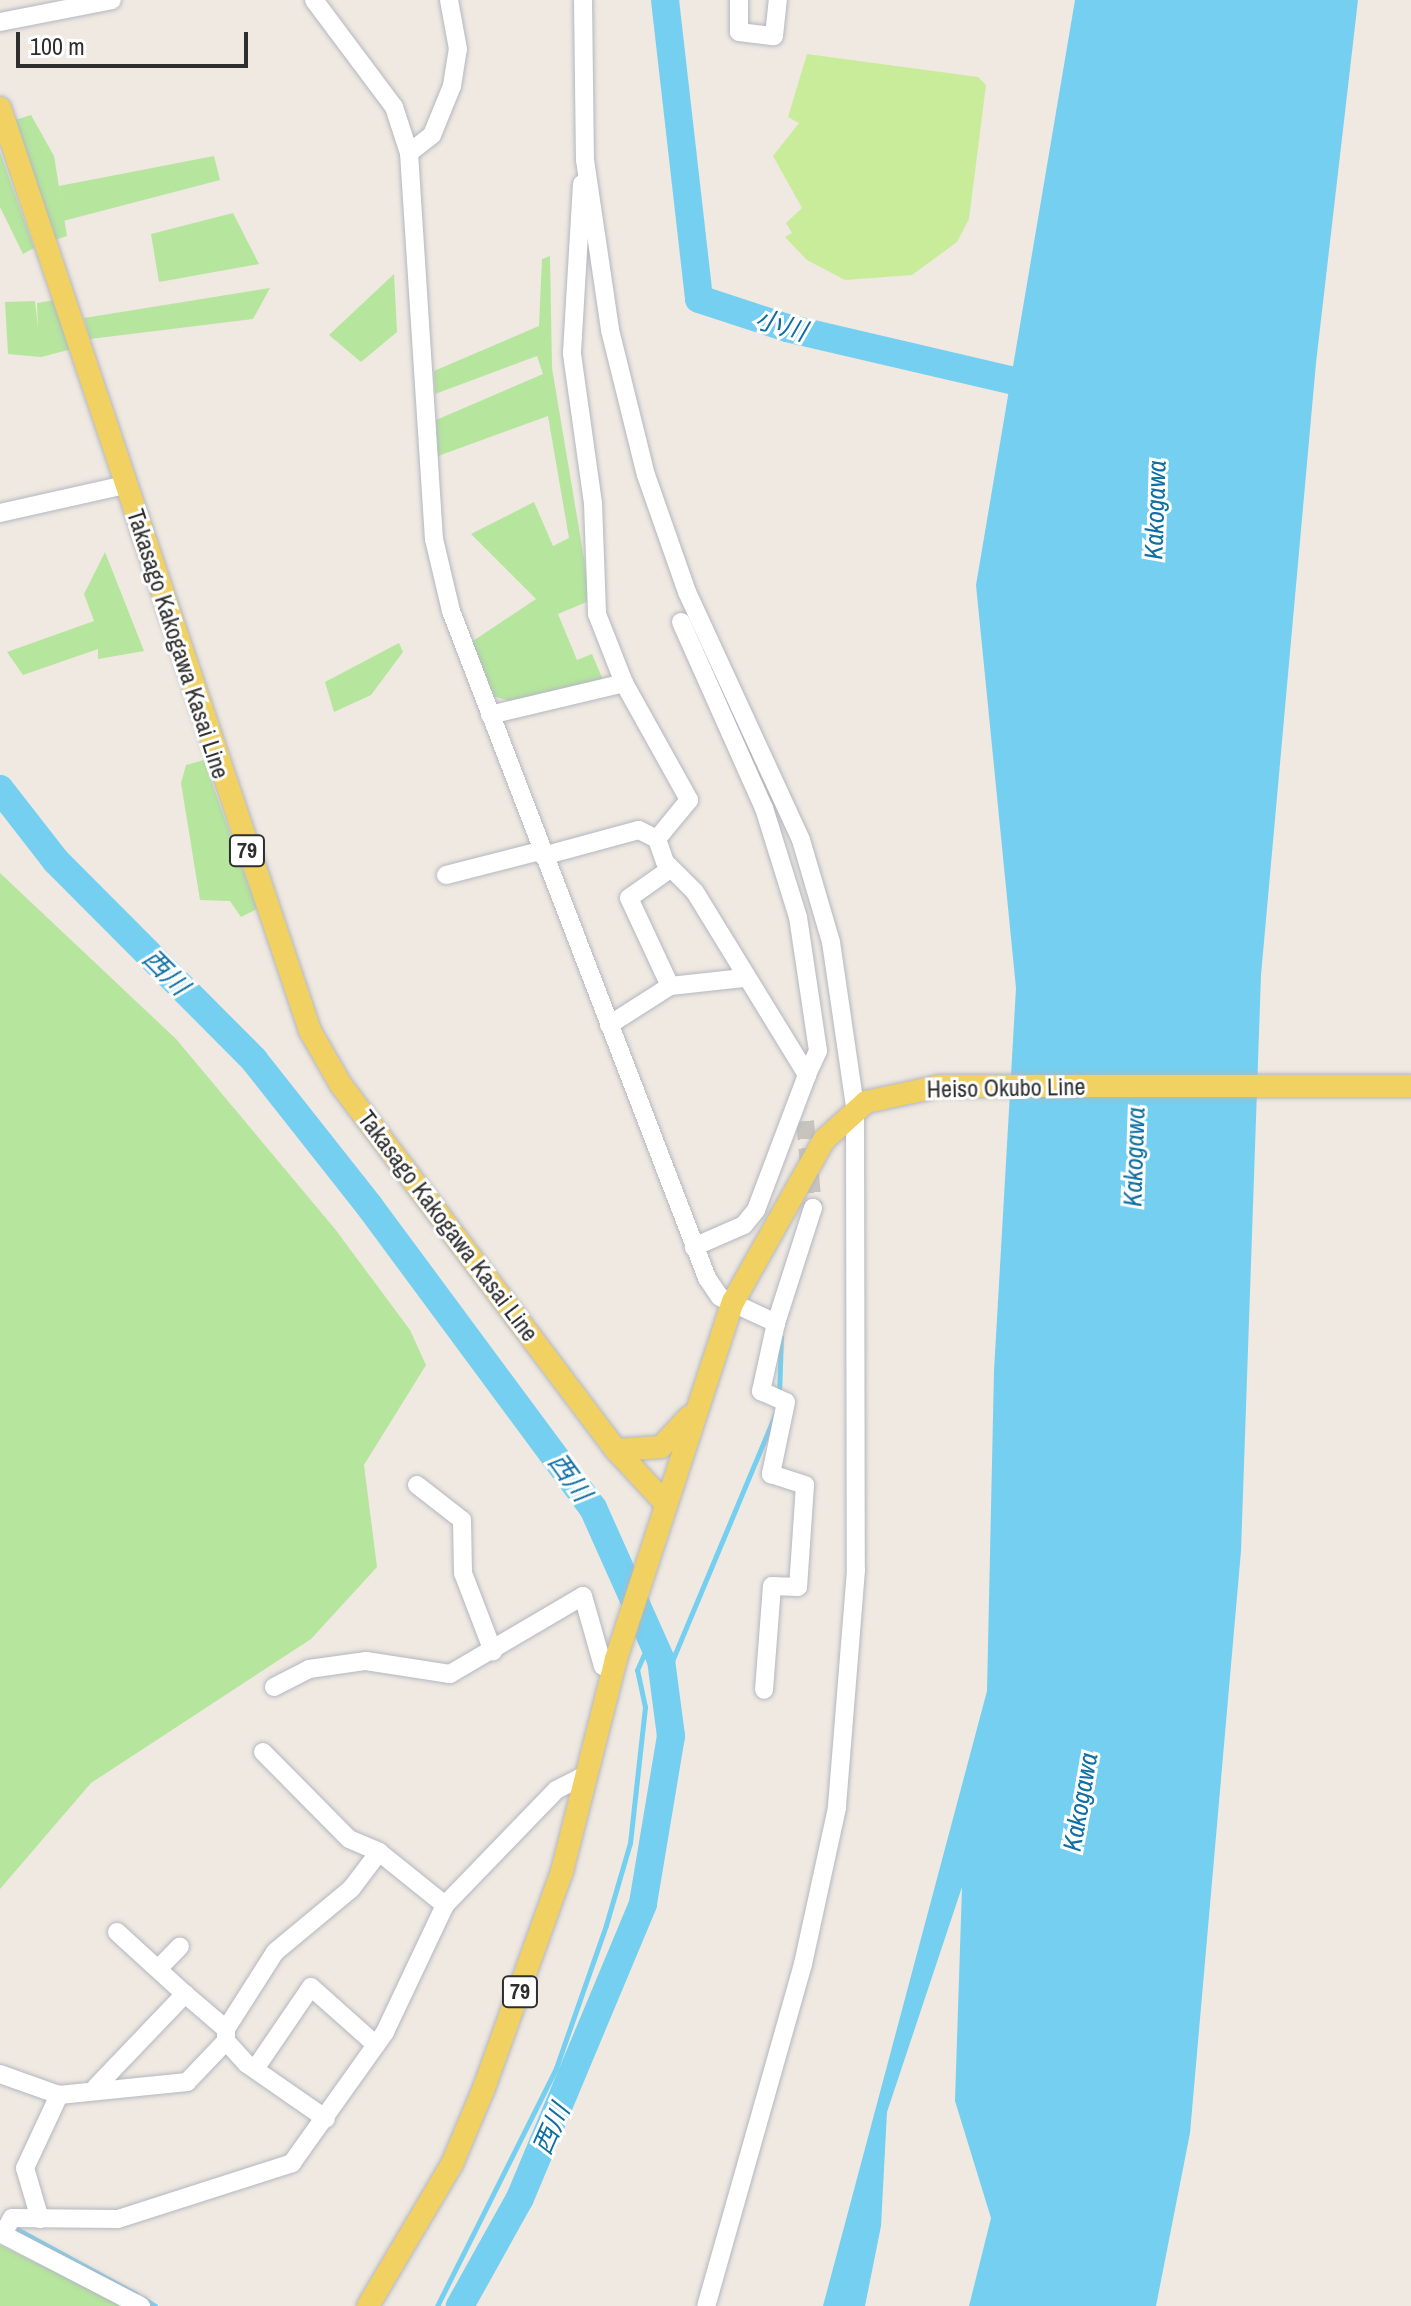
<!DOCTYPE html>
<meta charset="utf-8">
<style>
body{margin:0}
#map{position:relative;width:1411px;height:2306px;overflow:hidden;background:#efe9e1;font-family:"Archivo Narrow","Noto Sans JP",sans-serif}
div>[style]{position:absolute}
.green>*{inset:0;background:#b6e59e}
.pitch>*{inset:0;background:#c9ec9a}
.water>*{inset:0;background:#75cff0}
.stream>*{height:5px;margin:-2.5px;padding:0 2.5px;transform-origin:2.5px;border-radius:2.5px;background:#75cff0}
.river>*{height:28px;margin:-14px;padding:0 14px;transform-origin:14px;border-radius:14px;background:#75cff0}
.minor-tunnel>*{height:18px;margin-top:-9px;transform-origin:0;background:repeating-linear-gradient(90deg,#c8c4bd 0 18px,transparent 0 27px)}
.roads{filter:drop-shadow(0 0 2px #b4b7c1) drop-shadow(0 0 2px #b4b7c1)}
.minor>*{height:18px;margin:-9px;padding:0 9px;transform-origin:9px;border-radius:9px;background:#fff}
.major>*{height:22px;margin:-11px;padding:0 11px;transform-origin:11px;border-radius:11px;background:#f2d163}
span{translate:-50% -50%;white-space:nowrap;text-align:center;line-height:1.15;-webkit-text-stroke:6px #fff;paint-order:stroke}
.shield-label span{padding:2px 6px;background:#fff;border:2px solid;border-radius:6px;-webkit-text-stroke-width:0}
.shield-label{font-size:22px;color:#2e2e2e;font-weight:700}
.street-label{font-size:24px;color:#2e2e2e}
.water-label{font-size:26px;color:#0d6fa3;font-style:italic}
.scale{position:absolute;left:16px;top:32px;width:232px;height:36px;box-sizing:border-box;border:4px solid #2e2e2e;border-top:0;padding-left:10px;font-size:24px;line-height:28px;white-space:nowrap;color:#2e2e2e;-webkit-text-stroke:6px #fff;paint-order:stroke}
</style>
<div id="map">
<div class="green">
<div style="clip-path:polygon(31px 115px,54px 156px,67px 236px,55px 240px,15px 120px)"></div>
<div style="clip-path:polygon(0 152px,34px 248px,23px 254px,0 207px)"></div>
<div style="clip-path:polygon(214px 156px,220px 180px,63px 221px,59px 186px)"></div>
<div style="clip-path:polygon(233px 213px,259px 264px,159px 282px,151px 234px)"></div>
<div style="clip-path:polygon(550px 256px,552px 368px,591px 600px,558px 614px,577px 660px,592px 654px,603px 680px,509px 701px,490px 695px,470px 643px,536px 599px,471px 534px,534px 502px,553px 546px,569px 538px,548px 416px,438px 456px,436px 420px,543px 374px,537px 356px,435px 394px,434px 371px,539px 326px,542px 259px)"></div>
<div style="clip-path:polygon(394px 274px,397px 332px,361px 362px,329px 335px)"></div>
<div style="clip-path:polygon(270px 288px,253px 319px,90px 339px,84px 318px)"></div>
<div style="clip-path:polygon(55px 300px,72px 349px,41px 357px,8px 354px,5px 302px,35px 301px,38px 328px,37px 303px)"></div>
<div style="clip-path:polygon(105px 552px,144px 651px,98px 659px,98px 649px,23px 675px,7px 652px,94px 621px,84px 594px)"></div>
<div style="clip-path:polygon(399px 643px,403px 652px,371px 695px,334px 712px,325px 682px)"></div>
<div style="clip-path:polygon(204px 760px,257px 909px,241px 917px,230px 901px,200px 900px,181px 783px,186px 765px)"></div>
<div style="clip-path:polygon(0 873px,176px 1039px,335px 1229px,410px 1330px,426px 1365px,364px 1465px,377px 1567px,311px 1639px,91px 1783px,0 1889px)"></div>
<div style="clip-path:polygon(0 2245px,124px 2306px,0 2306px)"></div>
</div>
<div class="pitch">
<div style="clip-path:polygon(807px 54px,978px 77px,986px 85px,969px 219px,957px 242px,912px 275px,845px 280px,807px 260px,785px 237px,792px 233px,786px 223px,802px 208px,773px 156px,799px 123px,788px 117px)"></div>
</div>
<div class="water">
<div style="clip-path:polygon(1075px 0,1358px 0,1316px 363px,1261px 975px,1241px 1551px,1190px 2133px,1156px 2306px,969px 2306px,991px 2218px,955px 2101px,962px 1887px,887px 2112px,881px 2226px,865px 2306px,823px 2306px,987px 1691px,994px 1371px,1016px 988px,976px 585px)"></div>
</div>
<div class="stream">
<div style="left:779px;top:1396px;width:59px;rotate:-88.1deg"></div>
<div style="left:662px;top:1685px;width:295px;rotate:-67.3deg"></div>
<div style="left:0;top:2220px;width:155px;rotate:28.6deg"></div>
<div style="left:144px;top:2299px;width:13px;rotate:32deg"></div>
<div style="left:437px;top:2306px;width:266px;rotate:-63.4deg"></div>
<div style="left:556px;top:2068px;width:151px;rotate:-70.7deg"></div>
<div style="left:606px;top:1925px;width:85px;rotate:-73.7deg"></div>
<div style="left:630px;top:1843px;width:137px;rotate:-83.7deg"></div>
<div style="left:645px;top:1707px;width:38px;rotate:-102deg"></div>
<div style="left:637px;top:1670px;width:35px;rotate:-66deg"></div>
</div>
<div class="river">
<div style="left:665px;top:0;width:301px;rotate:83.5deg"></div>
<div style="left:699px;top:299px;width:93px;rotate:18.2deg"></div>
<div style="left:787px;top:328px;width:269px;rotate:13.1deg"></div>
<div style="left:0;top:789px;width:91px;rotate:52.1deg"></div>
<div style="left:56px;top:861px;width:281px;rotate:45.1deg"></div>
<div style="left:254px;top:1060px;width:187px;rotate:51.7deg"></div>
<div style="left:370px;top:1207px;width:375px;rotate:53.5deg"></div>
<div style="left:593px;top:1508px;width:167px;rotate:65.9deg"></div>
<div style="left:661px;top:1660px;width:77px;rotate:82.5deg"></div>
<div style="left:671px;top:1736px;width:170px;rotate:99.5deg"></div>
<div style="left:643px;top:1904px;width:319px;rotate:112.7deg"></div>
<div style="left:520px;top:2198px;width:124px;rotate:119.1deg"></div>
</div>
<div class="minor-tunnel">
<div style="left:805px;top:1121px;width:87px;rotate:84.7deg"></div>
</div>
<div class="roads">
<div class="minor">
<div style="left:314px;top:0;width:134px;rotate:53.2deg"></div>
<div style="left:394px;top:107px;width:48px;rotate:71.9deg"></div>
<div style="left:409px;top:153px;width:387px;rotate:86.3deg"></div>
<div style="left:434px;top:539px;width:74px;rotate:76.7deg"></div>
<div style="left:451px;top:611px;width:714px;rotate:69deg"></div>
<div style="left:707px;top:1278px;width:23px;rotate:56deg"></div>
<div style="left:720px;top:1297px;width:62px;rotate:24.9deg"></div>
<div style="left:776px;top:1323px;width:70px;rotate:102.4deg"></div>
<div style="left:761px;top:1391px;width:27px;rotate:24deg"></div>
<div style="left:786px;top:1402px;width:74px;rotate:101.8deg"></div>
<div style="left:771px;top:1474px;width:36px;rotate:18deg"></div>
<div style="left:805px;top:1485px;width:102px;rotate:93.9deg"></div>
<div style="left:798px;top:1587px;width:26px;rotate:-178deg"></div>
<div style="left:772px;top:1586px;width:104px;rotate:94.4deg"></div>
<div style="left:583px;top:0;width:160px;rotate:89.3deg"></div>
<div style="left:585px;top:160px;width:172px;rotate:81.6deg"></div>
<div style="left:610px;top:330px;width:149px;rotate:76.1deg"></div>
<div style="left:646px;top:475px;width:124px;rotate:70.7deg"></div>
<div style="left:687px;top:592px;width:273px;rotate:65.3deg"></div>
<div style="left:801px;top:840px;width:106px;rotate:73.6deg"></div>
<div style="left:831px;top:942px;width:167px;rotate:81.7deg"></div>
<div style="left:855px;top:1107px;width:463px;rotate:89.9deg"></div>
<div style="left:856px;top:1570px;width:239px;rotate:94.6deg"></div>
<div style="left:837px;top:1808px;width:160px;rotate:102.3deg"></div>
<div style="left:803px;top:1964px;width:355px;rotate:105.8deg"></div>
<div style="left:739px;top:0;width:32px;rotate:90deg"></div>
<div style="left:739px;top:32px;width:35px;rotate:7deg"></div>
<div style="left:774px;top:36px;width:36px;rotate:-84deg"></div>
<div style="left:0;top:22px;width:114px;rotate:-11.1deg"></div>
<div style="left:409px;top:153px;width:29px;rotate:-38deg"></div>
<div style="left:432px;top:135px;width:53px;rotate:-67.8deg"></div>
<div style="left:452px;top:86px;width:37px;rotate:-81deg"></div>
<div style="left:458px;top:49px;width:50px;rotate:-100.4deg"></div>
<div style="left:582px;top:184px;width:170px;rotate:93.4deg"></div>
<div style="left:572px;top:354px;width:150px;rotate:82deg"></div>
<div style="left:593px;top:503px;width:111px;rotate:87.9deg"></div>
<div style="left:597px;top:614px;width:74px;rotate:68.6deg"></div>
<div style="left:624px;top:683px;width:134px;rotate:60.9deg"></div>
<div style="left:689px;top:800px;width:50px;rotate:129.4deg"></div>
<div style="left:657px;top:839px;width:24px;rotate:71deg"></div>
<div style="left:665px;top:862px;width:42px;rotate:45deg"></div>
<div style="left:695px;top:892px;width:215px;rotate:58.5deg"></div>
<div style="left:807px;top:1075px;width:144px;rotate:110.7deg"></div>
<div style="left:756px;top:1210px;width:19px;rotate:129deg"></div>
<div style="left:744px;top:1225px;width:55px;rotate:156.3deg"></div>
<div style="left:0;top:513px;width:128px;rotate:-12.6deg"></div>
<div style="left:681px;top:622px;width:204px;rotate:66deg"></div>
<div style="left:764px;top:808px;width:114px;rotate:72.7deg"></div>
<div style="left:798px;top:917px;width:135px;rotate:81.5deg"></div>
<div style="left:818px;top:1051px;width:26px;rotate:115deg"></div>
<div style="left:490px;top:715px;width:138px;rotate:-13.4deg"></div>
<div style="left:543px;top:856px;width:99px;rotate:-15.2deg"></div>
<div style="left:639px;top:830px;width:20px;rotate:27deg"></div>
<div style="left:670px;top:869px;width:50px;rotate:144.7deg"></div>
<div style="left:629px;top:898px;width:97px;rotate:65deg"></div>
<div style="left:446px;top:875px;width:97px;rotate:-14.3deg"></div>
<div style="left:609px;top:1025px;width:72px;rotate:-32.6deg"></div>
<div style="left:670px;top:986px;width:74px;rotate:-6.2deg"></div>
<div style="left:776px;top:1323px;width:121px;rotate:-72.2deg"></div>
<div style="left:417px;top:1485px;width:57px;rotate:37.9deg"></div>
<div style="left:462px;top:1520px;width:53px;rotate:88.9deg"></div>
<div style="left:463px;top:1573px;width:84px;rotate:69deg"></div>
<div style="left:274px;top:1687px;width:39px;rotate:-27deg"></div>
<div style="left:309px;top:1669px;width:58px;rotate:-8deg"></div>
<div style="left:366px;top:1661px;width:85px;rotate:8.8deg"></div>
<div style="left:450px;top:1674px;width:154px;rotate:-30.4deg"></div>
<div style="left:583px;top:1596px;width:73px;rotate:74.1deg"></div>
<div style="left:603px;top:1666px;width:11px;rotate:22deg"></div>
<div style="left:263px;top:1752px;width:122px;rotate:45.3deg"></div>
<div style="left:349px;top:1839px;width:33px;rotate:23deg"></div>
<div style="left:117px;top:1932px;width:92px;rotate:42.4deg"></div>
<div style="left:159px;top:1968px;width:30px;rotate:-46deg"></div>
<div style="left:226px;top:2029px;width:91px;rotate:-57.5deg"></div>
<div style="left:275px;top:1952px;width:99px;rotate:-39.7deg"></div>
<div style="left:351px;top:1889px;width:46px;rotate:-52.9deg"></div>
<div style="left:379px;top:1852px;width:85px;rotate:38.8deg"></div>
<div style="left:255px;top:2069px;width:99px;rotate:-55.7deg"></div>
<div style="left:311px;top:1987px;width:87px;rotate:41.7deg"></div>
<div style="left:0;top:2074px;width:63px;rotate:19.6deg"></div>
<div style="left:59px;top:2095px;width:129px;rotate:-5.8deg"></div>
<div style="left:187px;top:2082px;width:57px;rotate:-46.4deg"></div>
<div style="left:96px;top:2087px;width:129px;rotate:-46.3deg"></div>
<div style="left:185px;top:1994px;width:54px;rotate:40.5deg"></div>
<div style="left:226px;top:2029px;width:12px;rotate:90deg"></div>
<div style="left:226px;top:2041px;width:31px;rotate:48deg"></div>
<div style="left:247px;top:2064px;width:96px;rotate:34.8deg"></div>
<div style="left:40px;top:2219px;width:53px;rotate:-106.4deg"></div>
<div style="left:25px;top:2168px;width:81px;rotate:-65deg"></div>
<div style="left:0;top:2233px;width:159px;rotate:27.4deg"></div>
<div style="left:3px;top:2234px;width:18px;rotate:-61deg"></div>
<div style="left:12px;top:2218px;width:106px;rotate:0.5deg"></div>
<div style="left:118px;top:2219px;width:183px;rotate:-17.8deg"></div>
<div style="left:292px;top:2163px;width:161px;rotate:-54.6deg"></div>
<div style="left:385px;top:2032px;width:140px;rotate:-64.7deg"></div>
<div style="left:445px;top:1905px;width:160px;rotate:-46deg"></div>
<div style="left:556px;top:1790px;width:31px;rotate:-27deg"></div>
</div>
<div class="major">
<div style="left:0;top:108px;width:974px;rotate:71.43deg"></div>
<div style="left:310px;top:1031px;width:62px;rotate:60.1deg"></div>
<div style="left:341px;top:1085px;width:457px;rotate:53deg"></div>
<div style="left:616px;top:1450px;width:72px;rotate:47.2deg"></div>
<div style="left:616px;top:1450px;width:45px;rotate:-3.8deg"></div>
<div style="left:661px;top:1447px;width:41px;rotate:-47deg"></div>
<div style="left:368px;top:2306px;width:165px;rotate:-59.4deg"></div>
<div style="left:452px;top:2164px;width:82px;rotate:-67.2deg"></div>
<div style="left:484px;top:2088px;width:231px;rotate:-70.2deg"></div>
<div style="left:562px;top:1871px;width:219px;rotate:-75.7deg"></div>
<div style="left:616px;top:1659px;width:376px;rotate:-71.9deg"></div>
<div style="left:733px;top:1302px;width:186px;rotate:-60.7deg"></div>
<div style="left:824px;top:1140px;width:57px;rotate:-42.1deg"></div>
<div style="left:866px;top:1102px;width:76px;rotate:-12.2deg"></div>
<div style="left:940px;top:1086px;width:471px"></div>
</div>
</div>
<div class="shield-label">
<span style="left:247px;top:851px">79</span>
<span style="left:520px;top:1992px">79</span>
</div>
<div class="street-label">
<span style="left:178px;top:644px;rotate:72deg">Takasago Kakogawa Kasai Line</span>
<span style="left:1006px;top:1088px;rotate:-1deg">Heiso Okubo Line</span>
<span style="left:448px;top:1226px;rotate:53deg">Takasago Kakogawa Kasai Line</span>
</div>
<div class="water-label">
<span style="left:781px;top:325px;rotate:16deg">小川</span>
<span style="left:1155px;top:510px;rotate:-88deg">Kakogawa</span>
<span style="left:166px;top:972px;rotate:45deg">西川</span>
<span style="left:1134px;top:1157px;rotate:-88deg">Kakogawa</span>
<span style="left:570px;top:1477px;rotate:54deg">西川</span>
<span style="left:1080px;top:1802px;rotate:-80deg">Kakogawa</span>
<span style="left:551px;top:2129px;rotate:-66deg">西川</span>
</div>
<div class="scale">100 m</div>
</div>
